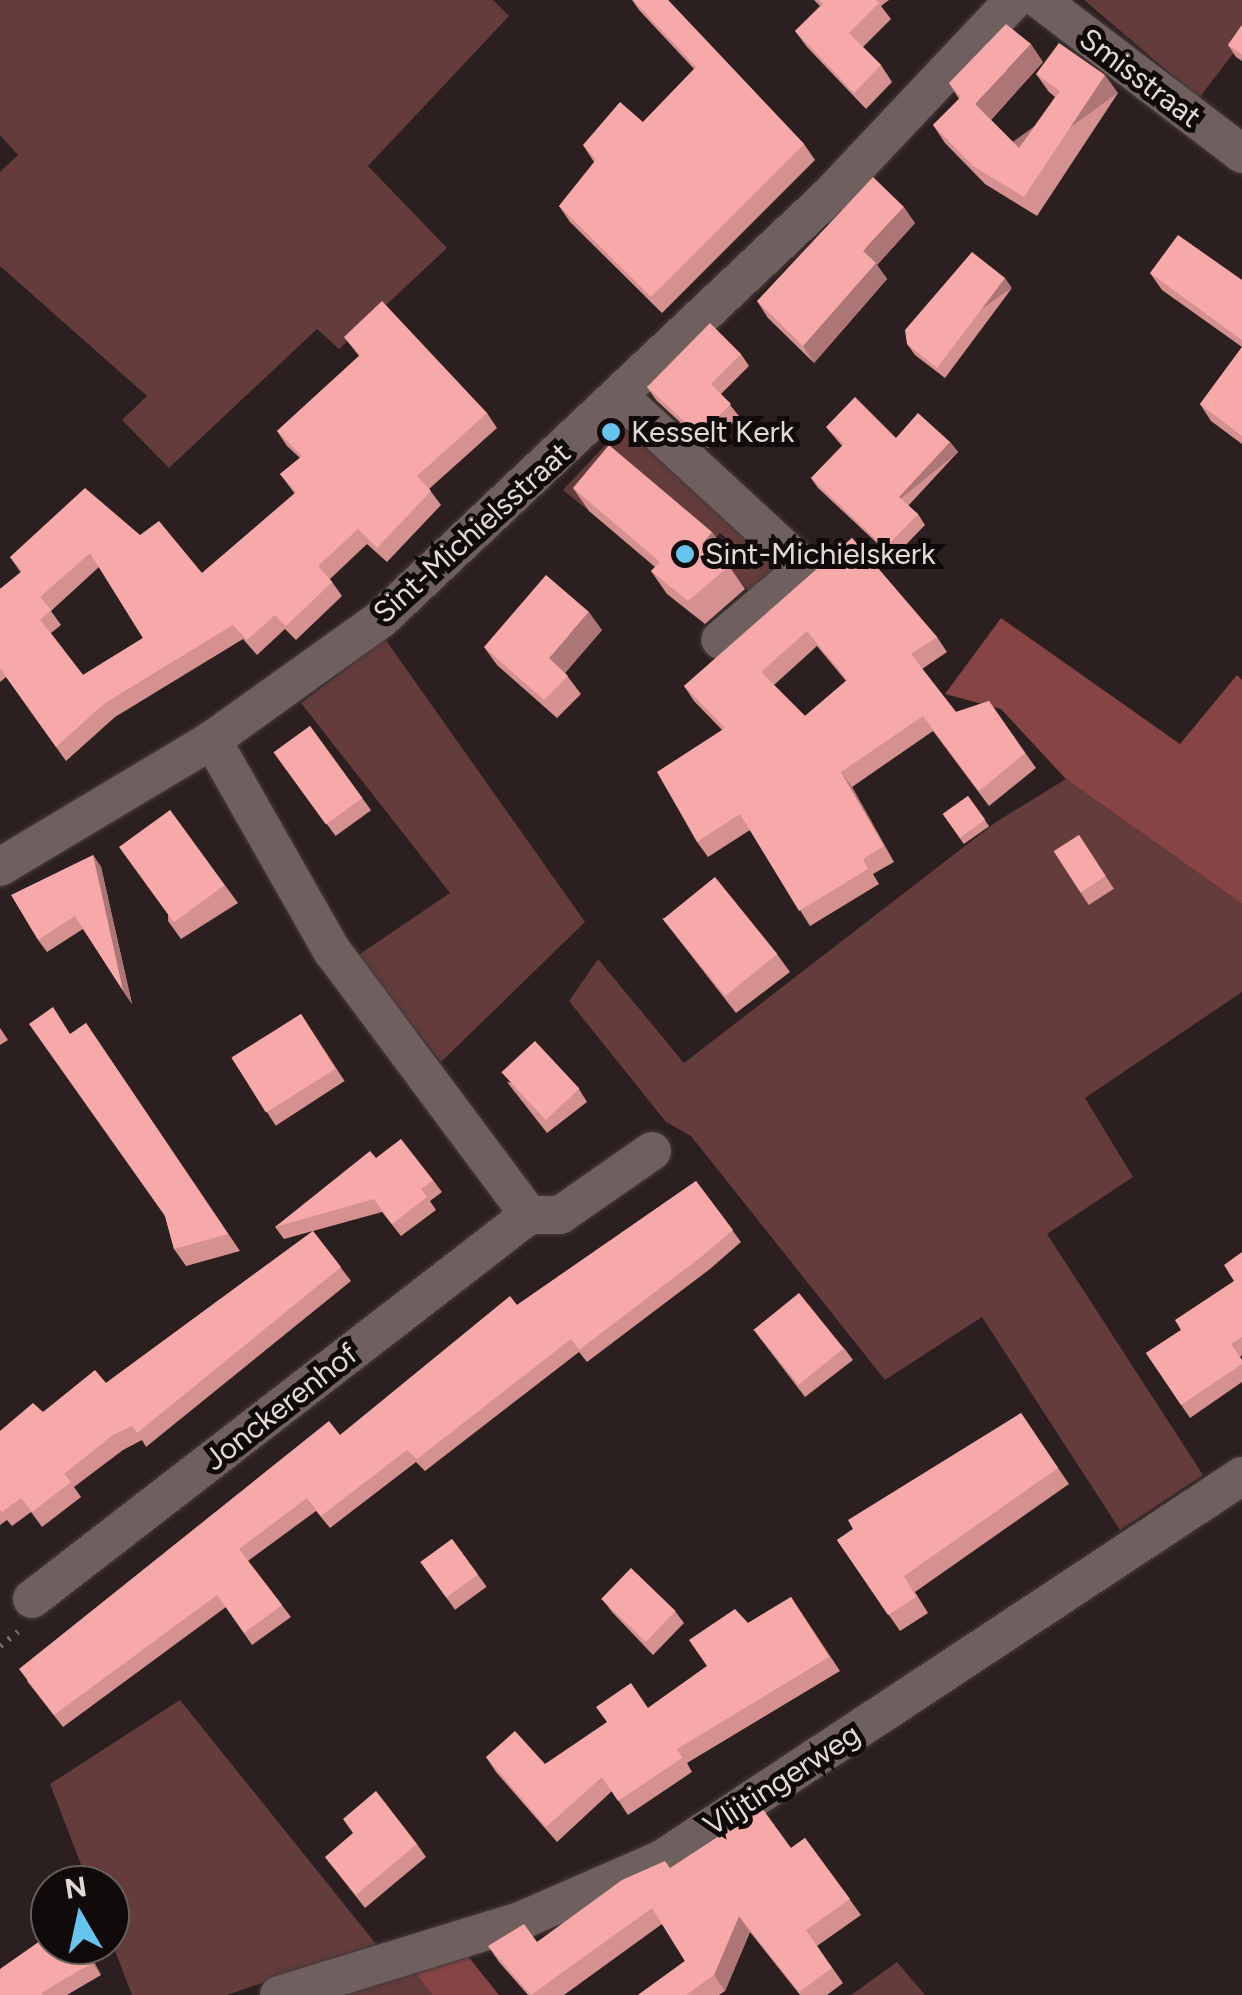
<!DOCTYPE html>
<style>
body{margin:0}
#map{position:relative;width:1242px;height:1995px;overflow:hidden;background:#2c1f1f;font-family:Figtree,sans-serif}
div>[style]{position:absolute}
.green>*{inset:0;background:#643c3c}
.forest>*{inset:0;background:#874445}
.path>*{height:6px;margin-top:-3px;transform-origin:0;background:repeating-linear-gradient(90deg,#776c6b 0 2.5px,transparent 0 10.5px)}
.roads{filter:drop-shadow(0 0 2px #453b3b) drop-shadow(0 0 2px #453b3b)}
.street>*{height:38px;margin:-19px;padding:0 19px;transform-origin:19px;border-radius:19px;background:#6f605f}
.wall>*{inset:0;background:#d49190;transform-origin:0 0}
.shaded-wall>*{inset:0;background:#ac7676;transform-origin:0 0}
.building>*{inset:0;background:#f6a9a8;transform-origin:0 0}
.dots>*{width:28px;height:28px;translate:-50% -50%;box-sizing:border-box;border:5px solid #100b0a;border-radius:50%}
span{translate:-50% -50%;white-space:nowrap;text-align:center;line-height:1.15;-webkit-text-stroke:10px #100b0a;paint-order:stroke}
.street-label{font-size:30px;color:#e2d9d8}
.poi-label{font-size:30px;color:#e2d9d8}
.left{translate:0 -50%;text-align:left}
.north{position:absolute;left:30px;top:1865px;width:100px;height:100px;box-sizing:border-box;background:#100b0a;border:2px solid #645d5c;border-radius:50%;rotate:351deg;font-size:28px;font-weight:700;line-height:40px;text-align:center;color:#e2d9d8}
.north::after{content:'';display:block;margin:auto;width:35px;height:45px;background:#67c4ef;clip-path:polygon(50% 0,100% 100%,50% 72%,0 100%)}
</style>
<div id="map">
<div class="green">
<div style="clip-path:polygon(0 0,493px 0,509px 16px,368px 166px,447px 248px,339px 349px,317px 329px,169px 468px,122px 420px,147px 396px,0 266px,0 172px,18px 155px,0 135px)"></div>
<div style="clip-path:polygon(1084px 0,1242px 0,1242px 42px,1199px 98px)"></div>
<div style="clip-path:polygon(629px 420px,771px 548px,772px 570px,752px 595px,722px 562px,735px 546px,720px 533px,713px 542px,589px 511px,563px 490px)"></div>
<div style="clip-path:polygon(385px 639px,585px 922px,441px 1062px,357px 956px,450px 893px,301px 703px)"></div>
<div style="clip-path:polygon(1066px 779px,1242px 904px,1242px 992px,1085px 1098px,1133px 1177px,1047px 1234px,1203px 1475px,1120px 1530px,982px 1317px,885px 1380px,691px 1136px,666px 1122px,569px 1001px,598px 959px,684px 1063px,996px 822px)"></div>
<div style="clip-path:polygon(180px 1700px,376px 1944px,227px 1995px,132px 1995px,110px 1938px,110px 1885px,89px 1885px,50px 1784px)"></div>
<div style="clip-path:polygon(897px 1962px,925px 1995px,851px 1995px)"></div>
<div style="clip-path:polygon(411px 1967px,432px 1995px,344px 1995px,339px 1988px)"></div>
</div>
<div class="forest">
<div style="clip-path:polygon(1001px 618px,1180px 744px,1237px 675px,1242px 680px,1242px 904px,1066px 779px,1001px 709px,945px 694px)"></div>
<div style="clip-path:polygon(466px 1954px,499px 1995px,432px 1995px,411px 1967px)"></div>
</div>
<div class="path">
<div style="left:0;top:1646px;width:23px;rotate:-38deg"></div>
</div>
<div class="roads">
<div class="street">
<div style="left:1040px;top:0;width:254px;rotate:37.3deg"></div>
<div style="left:621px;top:398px;width:251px;rotate:42.7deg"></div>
<div style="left:805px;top:568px;width:111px;rotate:139.7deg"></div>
<div style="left:0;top:867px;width:247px;rotate:-30.9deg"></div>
<div style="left:212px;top:740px;width:208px;rotate:-35.6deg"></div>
<div style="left:381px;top:619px;width:618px;rotate:-43.36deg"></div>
<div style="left:830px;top:195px;width:268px;rotate:-46.7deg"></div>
<div style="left:529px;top:1215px;width:31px"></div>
<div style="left:560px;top:1215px;width:112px;rotate:-34.8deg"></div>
<div style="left:32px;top:1599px;width:628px;rotate:-37.69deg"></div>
<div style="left:529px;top:1215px;width:329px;rotate:-126.7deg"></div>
<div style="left:332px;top:951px;width:243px;rotate:-119.6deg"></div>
<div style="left:279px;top:1995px;width:252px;rotate:-17.1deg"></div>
<div style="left:520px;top:1921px;width:155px;rotate:-23.6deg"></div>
<div style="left:662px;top:1859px;width:695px;rotate:-33.44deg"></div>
</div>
</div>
<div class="wall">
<div style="clip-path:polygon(632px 0,668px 0,804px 144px,815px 160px,662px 313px,570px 222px,559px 206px,594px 162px,583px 145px,643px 122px,694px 69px,639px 10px)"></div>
<div style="clip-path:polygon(814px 0,889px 0,881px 6px,891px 19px,863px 47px,881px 65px,892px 82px,866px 109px,807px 47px,795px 31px,820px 6px)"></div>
<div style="clip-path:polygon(1242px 25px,1242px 61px,1236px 57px,1228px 45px)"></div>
<div style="clip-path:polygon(1043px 62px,991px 120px,1019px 148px,1055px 97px,1049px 92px,1036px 74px,1118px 93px,1037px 216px,985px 184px,945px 143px,933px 125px,959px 99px,949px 83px)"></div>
<div style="clip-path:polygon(915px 223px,877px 265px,887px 279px,814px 363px,768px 318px,757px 301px)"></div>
<div style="clip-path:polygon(1150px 273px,1242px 280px,1242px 444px,1211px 421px,1200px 404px,1242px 347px,1162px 290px)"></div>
<div style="clip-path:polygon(1012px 288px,945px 378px,915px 355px,907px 344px)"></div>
<div style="clip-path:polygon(evenodd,344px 337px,487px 413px,497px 428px,429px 489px,441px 505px,387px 562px,367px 544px,330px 579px,342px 596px,296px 640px,285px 629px,257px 655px,243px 639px,115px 717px,66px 761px,6px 677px,0 682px,0 589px,21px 573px,10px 557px,140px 535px,202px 573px,295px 494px,280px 474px,300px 458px,287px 446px,277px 431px,359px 356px,344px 337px,99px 567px,143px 638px,83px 675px,51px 633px,61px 625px,51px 611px,99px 567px)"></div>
<div style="clip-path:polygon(741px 354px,749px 366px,721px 394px,739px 416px,708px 448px,656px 400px,647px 387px)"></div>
<div style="clip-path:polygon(826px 427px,896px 438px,950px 442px,958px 452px,908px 506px,918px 514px,925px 525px,893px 558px,818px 488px,811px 478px,842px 446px)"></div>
<div style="clip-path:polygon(573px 488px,712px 532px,728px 555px,723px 561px,729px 566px,745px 589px,705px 624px,667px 594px,651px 571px,655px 567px,589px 511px)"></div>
<div style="clip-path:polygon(evenodd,852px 538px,937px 637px,947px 652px,922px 669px,956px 712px,989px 701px,1036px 768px,989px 806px,933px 731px,852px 787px,894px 862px,873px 874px,879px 884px,810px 926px,750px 830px,708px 857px,697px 842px,722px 730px,694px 701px,684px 686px,852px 538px,817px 646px,846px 681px,805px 716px,774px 685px,817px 646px)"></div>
<div style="clip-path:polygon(602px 630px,565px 673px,581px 694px,557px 718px,497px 665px,484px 647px)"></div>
<div style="left:310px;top:726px;width:104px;height:44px;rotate:54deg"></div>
<div style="left:968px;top:796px;width:37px;height:31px;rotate:55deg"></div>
<div style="clip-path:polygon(170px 810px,238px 903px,181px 939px,168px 921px)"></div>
<div style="left:1079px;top:835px;width:64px;height:30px;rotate:57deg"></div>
<div style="clip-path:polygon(93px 855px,101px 867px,132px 1004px,83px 929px,47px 952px,38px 940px)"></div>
<div style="clip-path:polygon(662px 918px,777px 954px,790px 972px,736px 1013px)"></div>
<div style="left:301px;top:1014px;width:80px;height:82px;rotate:57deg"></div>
<div style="clip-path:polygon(86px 1023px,240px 1251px,186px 1266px,174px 1249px,165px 1216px,71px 1034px)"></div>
<div style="clip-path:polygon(0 1028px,8px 1040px,0 1045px)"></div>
<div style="clip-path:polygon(507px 1082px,579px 1089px,587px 1102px,547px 1133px)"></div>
<div style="clip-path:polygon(376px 1158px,433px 1180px,442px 1192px,430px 1201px,436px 1210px,401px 1236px,382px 1212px,313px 1231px,351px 1281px,146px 1447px,142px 1440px,123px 1450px,74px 1487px,81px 1497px,42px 1527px,31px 1512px,12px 1526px,7px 1520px,0 1525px,0 1431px,106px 1383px,313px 1231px,284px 1239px,275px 1227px)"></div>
<div style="clip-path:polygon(696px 1181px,741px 1242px,710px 1269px,587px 1362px,579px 1352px,425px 1471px,416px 1462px,330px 1528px,316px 1511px,248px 1561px,291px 1617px,252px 1645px,226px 1607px,63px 1727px,27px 1681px,340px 1435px,517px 1305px)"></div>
<div style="clip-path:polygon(1242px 1252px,1242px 1355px,1240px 1357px,1242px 1360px,1242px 1382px,1190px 1418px,1146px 1353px,1181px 1330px,1234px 1281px)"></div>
<div style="clip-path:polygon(753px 1329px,844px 1348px,853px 1360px,805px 1397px)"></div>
<div style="clip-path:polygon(1021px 1413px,1069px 1484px,915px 1592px,928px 1613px,900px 1631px,837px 1540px)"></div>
<div style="left:452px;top:1539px;width:59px;height:39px;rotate:54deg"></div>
<div style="clip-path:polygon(791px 1597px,840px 1671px,687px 1763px,692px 1772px,628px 1815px,612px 1791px,557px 1842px,496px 1772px,486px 1757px,545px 1764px,648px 1708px,707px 1666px,748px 1623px)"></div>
<div style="clip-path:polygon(603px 1600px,675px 1611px,684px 1623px,653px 1655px,612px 1612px)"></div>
<div style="clip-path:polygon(805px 1838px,861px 1915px,817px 1946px,843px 1983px,827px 1995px,800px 1995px,750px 1932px,725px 1991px,719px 1995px,638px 1995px,685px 1961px,662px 1924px,564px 1995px,528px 1995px,499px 1962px,488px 1946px,537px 1942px,670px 1868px,791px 1848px)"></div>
<div style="clip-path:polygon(417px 1844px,426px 1857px,365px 1908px,325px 1857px)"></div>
<div style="clip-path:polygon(50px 1945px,85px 1945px,101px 1975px,67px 1995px,0 1995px)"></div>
</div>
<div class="shaded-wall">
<div style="clip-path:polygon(1031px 44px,1043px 62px,988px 122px,975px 104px)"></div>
<div style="left:1105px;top:75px;width:22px;height:146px;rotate:54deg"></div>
<div style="clip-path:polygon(904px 207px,915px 223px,877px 265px,887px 279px,814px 363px,803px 346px,863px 251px)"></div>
<div style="left:1005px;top:278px;width:12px;height:113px;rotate:55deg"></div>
<div style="left:950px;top:442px;width:13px;height:75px;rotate:51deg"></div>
<div style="clip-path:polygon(712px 532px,728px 555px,718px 567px,702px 544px)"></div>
<div style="clip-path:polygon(589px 612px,602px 630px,562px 676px,549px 658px)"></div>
<div style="clip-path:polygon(841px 772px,852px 787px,894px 862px,884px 846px)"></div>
<div style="clip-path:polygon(93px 855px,101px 867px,132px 1004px,123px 991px)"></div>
<div style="clip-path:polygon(739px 1916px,750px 1932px,725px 1991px,714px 1975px)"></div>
<div style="clip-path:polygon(83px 1945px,85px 1945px,101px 1975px,92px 1963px)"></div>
</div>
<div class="building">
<div style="clip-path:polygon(633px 0,668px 0,804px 144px,651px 297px,559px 206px,596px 160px,583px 145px,620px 102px,643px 122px,696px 67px)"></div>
<div style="clip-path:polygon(819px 0,876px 0,879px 3px,849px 33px,881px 65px,854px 93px,795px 31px,823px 4px)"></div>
<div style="clip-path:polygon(1006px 24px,1031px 44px,975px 104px,1019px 148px,1060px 91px,1036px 74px,1059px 43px,1105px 75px,1024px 197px,973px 166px,933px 125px,961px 97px,949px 83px)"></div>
<div style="clip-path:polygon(1242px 25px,1242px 54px,1228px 45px)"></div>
<div style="clip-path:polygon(873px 177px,904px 207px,863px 251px,876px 263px,803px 346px,757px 301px)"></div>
<div style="clip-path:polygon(1178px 235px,1242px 280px,1242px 340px,1150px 273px)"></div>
<div style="clip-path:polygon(972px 252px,1005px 278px,937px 368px,907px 344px,905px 330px)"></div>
<div style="clip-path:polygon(evenodd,382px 301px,487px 413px,417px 476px,431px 491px,377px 548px,358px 529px,318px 566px,332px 582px,286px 626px,275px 615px,247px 640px,233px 625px,105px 703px,56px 747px,0 668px,0 589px,22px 571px,10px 557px,85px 488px,140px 535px,159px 521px,202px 573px,296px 492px,280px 474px,302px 456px,277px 431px,360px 355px,344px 337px,382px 301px,90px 553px,143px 638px,83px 675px,40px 620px,51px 610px,40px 597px,90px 553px)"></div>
<div style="clip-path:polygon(710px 323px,741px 354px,711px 384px,731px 404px,699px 435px,647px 387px)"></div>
<div style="clip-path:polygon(1242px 347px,1242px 436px,1200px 404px)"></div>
<div style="clip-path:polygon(855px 397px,896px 438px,918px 413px,950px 442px,899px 497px,918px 514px,885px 548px,811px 478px,844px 444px,826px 427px)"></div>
<div style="clip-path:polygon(609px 445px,712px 532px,702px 544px,729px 566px,688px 601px,651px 571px,660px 562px,573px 488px)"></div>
<div style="clip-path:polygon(evenodd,852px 538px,937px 637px,911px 654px,956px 712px,989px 701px,1025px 753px,979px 791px,923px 716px,841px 772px,884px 846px,863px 859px,868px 869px,799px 911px,740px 814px,697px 842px,657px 772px,725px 728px,684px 686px,852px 538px,807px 631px,847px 680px,805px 716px,761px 672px,807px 631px)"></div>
<div style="clip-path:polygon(546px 575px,589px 612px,549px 658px,568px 676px,544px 700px,484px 647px)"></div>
<div style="left:310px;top:726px;width:89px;height:45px;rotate:54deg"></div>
<div style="left:968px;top:796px;width:29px;height:31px;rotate:54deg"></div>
<div style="left:170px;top:810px;width:93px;height:63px;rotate:54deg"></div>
<div style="left:1079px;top:835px;width:49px;height:30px;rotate:57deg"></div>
<div style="clip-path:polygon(93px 855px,123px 991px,75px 916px,38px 940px,11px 895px)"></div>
<div style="left:715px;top:877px;width:99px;height:67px;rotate:51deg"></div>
<div style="clip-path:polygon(53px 1007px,70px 1034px,86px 1023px,228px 1234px,174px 1249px,165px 1216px,29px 1024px)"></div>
<div style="left:301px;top:1014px;width:65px;height:82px;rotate:58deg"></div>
<div style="left:535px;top:1041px;width:65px;height:46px;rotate:47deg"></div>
<div style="clip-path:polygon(401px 1139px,433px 1180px,421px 1189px,427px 1197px,392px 1224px,374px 1199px,275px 1227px,370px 1151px,376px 1158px)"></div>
<div style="clip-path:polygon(696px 1181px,733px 1230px,701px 1257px,579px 1350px,571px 1339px,417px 1459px,407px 1450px,321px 1516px,307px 1498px,239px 1549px,282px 1605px,244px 1633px,217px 1595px,54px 1715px,19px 1669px,329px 1421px,340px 1435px,510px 1296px,517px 1305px)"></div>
<div style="clip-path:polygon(313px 1231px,341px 1267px,137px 1433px,132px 1426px,113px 1435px,64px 1474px,71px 1482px,32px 1512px,21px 1498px,2px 1512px,0 1509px,0 1431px,33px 1403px,43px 1412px,95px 1370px,106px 1383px)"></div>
<div style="clip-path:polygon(1242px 1252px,1242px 1337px,1231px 1344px,1242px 1360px,1242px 1364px,1181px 1405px,1146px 1353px,1181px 1330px,1175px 1320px,1234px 1281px,1224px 1265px)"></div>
<div style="left:799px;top:1293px;width:71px;height:58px;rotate:51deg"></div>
<div style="clip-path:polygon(1021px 1413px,1058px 1468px,904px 1576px,916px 1597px,888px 1615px,837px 1540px,853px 1529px,848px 1520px)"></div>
<div style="left:452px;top:1539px;width:44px;height:39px;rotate:54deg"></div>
<div style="left:631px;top:1568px;width:62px;height:43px;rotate:44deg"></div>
<div style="clip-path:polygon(791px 1597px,829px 1657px,677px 1749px,682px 1758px,618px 1801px,602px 1777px,546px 1827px,486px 1757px,515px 1731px,545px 1764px,607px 1722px,596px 1707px,631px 1683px,648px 1708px,707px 1666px,689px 1640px,735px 1609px,748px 1623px)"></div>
<div style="clip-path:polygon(376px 1791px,417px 1844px,356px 1895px,325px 1857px,353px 1833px,343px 1819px)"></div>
<div style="clip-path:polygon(762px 1808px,791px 1848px,805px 1838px,850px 1899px,806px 1930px,832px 1968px,799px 1992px,739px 1916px,714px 1975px,686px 1995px,638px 1995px,685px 1961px,652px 1908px,531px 1995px,488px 1946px,524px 1924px,537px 1942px,622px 1880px,665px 1861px,670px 1868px)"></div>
<div style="clip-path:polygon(50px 1934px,50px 1945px,83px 1945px,92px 1963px,41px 1993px,43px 1995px,0 1995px,0 1969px)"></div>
</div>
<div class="dots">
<div style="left:611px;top:432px;background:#67c4ef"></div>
<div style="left:685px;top:554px;background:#67c4ef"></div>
</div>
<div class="street-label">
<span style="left:1140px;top:78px;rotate:37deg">Smisstraat</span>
<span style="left:472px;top:533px;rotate:-42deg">Sint-Michielsstraat</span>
<span style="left:281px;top:1407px;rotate:-38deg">Jonckerenhof</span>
<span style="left:782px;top:1780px;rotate:-33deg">Vlijtingerweg</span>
</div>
<div class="poi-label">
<span class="left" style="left:631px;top:432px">Kesselt Kerk</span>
<span class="left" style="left:705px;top:554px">Sint-Michielskerk</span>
</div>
<div class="north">N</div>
</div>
